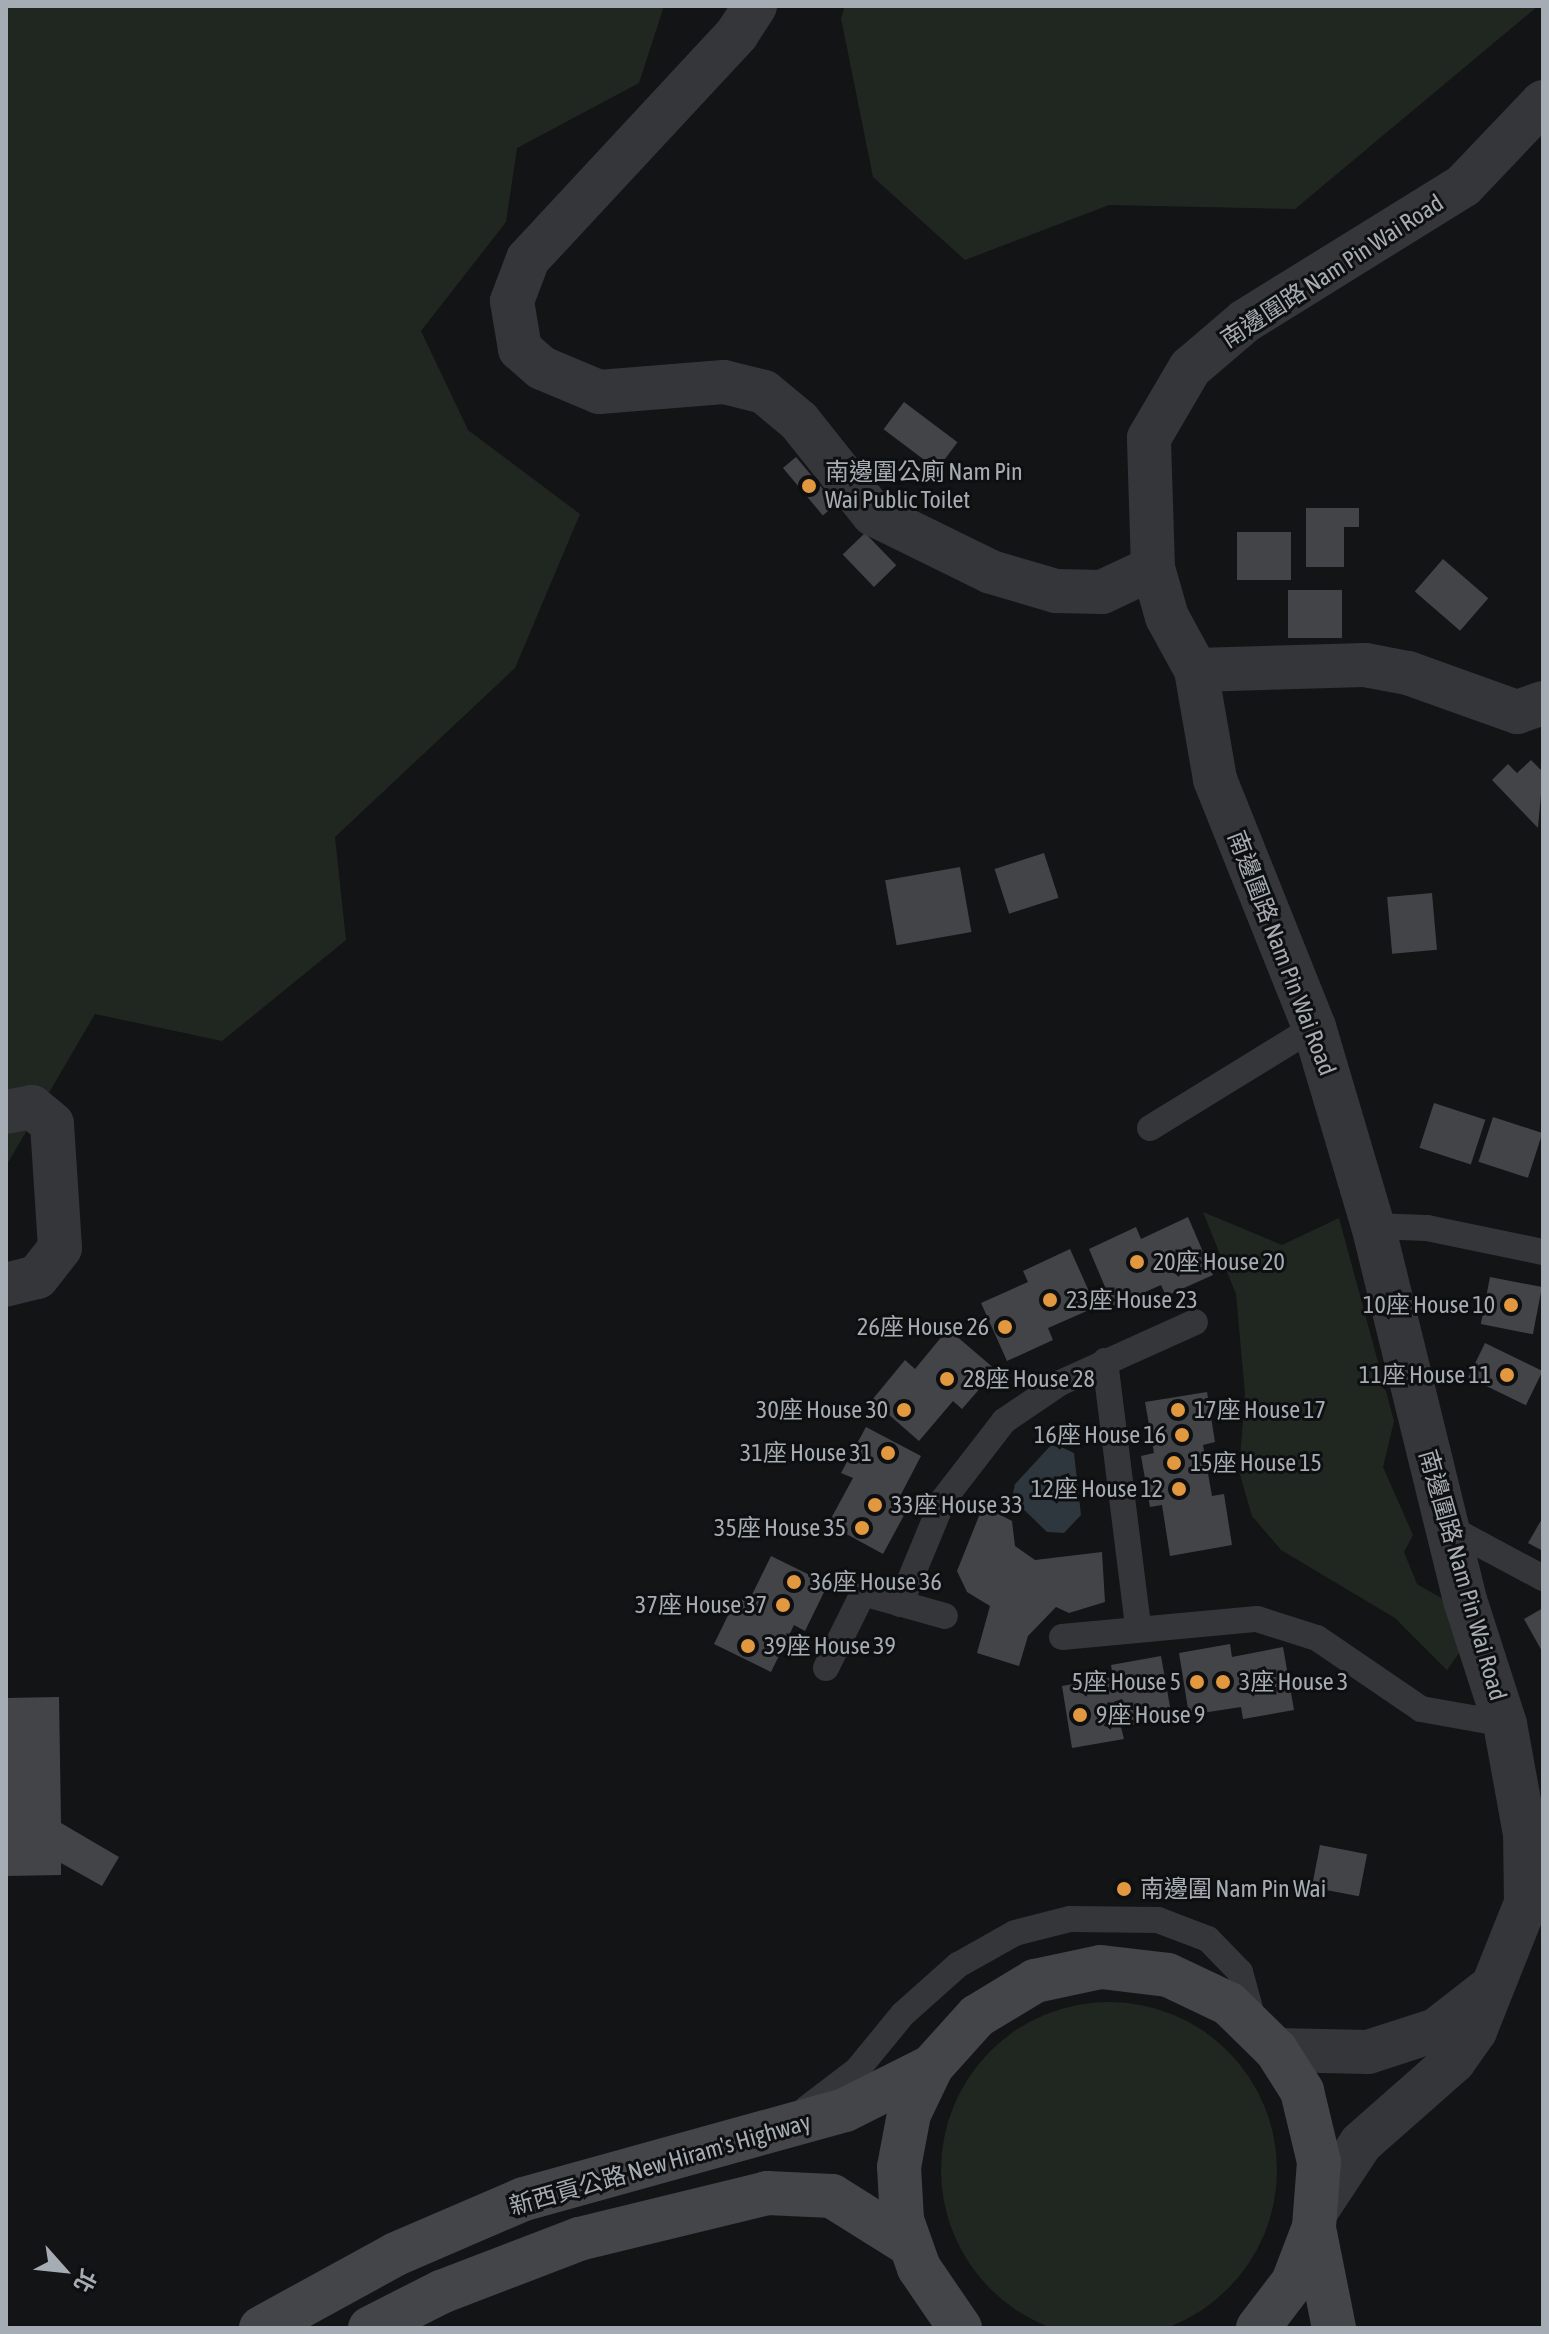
<!DOCTYPE html>
<meta charset="utf-8">
<style>
body{margin:0}
#map{position:relative;width:1549px;height:2334px;overflow:hidden;background:#131415;font-family:"Asap Condensed","Noto Sans TC",sans-serif}
div>[style]{position:absolute}
.green>*{inset:0;background:#202720}
.round{border-radius:50%}
.water>*{inset:0;background:#2e373d}
.building>*{inset:0;background:#434448;transform-origin:0 0}
.lane>*{height:26px;margin:-13px;padding:0 13px;transform-origin:13px;border-radius:13px;background:#35363a}
.street>*{height:44px;margin:-22px;padding:0 22px;transform-origin:22px;border-radius:22px;background:#35363a}
.secondary>*{height:44px;margin:-22px;padding:0 22px;transform-origin:22px;border-radius:22px;background:#434549}
.dots>*{width:22px;height:22px;translate:-50% -50%;box-sizing:border-box;border:4px solid #0e0f10;border-radius:50%}
span{translate:-50% -50%;white-space:nowrap;text-align:center;line-height:1.15;-webkit-text-stroke:6px #0e0f10;paint-order:stroke}
.street-label{font-size:24px;color:#a6acb4}
.poi-label{font-size:24px;color:#a6acb4}
.left{translate:0 -50%;text-align:left}
.right{translate:-100% -50%;text-align:right}
.frame{position:absolute;inset:0;border:8px solid #a6acb4;pointer-events:none}
.north{position:absolute;left:24px;top:2230px;width:80px;height:80px;-webkit-text-stroke:6px #0e0f10;paint-order:stroke;rotate:117deg;font-size:22px;font-weight:700;line-height:32px;text-align:center;color:#a6acb4}
.north::after{content:'';display:block;margin:auto;width:28px;height:36px;background:#a6acb4;clip-path:polygon(50% 0,100% 100%,50% 72%,0 100%)}
</style>
<div id="map">
<div class="green">
<div style="clip-path:polygon(6px 6px,664px 6px,639px 83px,517px 148px,506px 222px,421px 331px,468px 430px,580px 514px,515px 668px,335px 837px,346px 940px,222px 1041px,95px 1014px,6px 1166px)"></div>
<div style="clip-path:polygon(845px 6px,1538px 6px,1295px 209px,1109px 205px,965px 260px,873px 177px,841px 18px)"></div>
<div style="clip-path:polygon(1203px 1212px,1282px 1245px,1339px 1218px,1394px 1421px,1383px 1467px,1413px 1535px,1404px 1552px,1417px 1584px,1446px 1601px,1459px 1653px,1447px 1670px,1395px 1618px,1281px 1550px,1252px 1516px,1239px 1471px,1245px 1395px,1236px 1294px)"></div>
<div class="round" style="left:941px;top:2002px;width:336px;height:336px"></div>
</div>
<div class="water">
<div style="clip-path:polygon(1053px 1443px,1074px 1453px,1081px 1515px,1064px 1533px,1047px 1532px,1012px 1498px,1015px 1484px)"></div>
</div>
<div class="building">
<div style="left:904px;top:402px;width:67px;height:34px;rotate:37deg"></div>
<div style="left:796px;top:457px;width:62px;height:17px;rotate:50deg"></div>
<div style="clip-path:polygon(1306px 508px,1359px 508px,1359px 527px,1344px 527px,1344px 567px,1306px 567px)"></div>
<div style="left:1291px;top:532px;width:48px;height:54px;rotate:90deg"></div>
<div style="left:865px;top:533px;width:45px;height:31px;rotate:46deg"></div>
<div style="left:1443px;top:559px;width:60px;height:43px;rotate:41deg"></div>
<div style="left:1342px;top:590px;width:48px;height:54px;rotate:90deg"></div>
<div style="clip-path:polygon(1531px 760px,1543px 772px,1538px 828px,1492px 780px,1508px 764px,1517px 773px)"></div>
<div style="left:1044px;top:853px;width:47px;height:52px;rotate:72deg"></div>
<div style="left:960px;top:867px;width:66px;height:76px;rotate:80deg"></div>
<div style="left:1432px;top:893px;width:57px;height:45px;rotate:85deg"></div>
<div style="left:1434px;top:1103px;width:54px;height:47px;rotate:18deg"></div>
<div style="left:1493px;top:1117px;width:52px;height:47px;rotate:18deg"></div>
<div style="clip-path:polygon(1188px 1217px,1213px 1275px,1166px 1296px,1161px 1285px,1113px 1306px,1089px 1249px,1136px 1227px,1141px 1239px)"></div>
<div style="clip-path:polygon(1070px 1249px,1096px 1307px,1048px 1328px,1053px 1340px,1007px 1361px,981px 1303px,1028px 1282px,1023px 1271px)"></div>
<div style="left:1490px;top:1277px;width:53px;height:48px;rotate:11deg"></div>
<div style="clip-path:polygon(948px 1329px,996px 1370px,962px 1409px,953px 1401px,919px 1441px,872px 1400px,905px 1360px,915px 1369px)"></div>
<div style="left:1485px;top:1343px;width:64px;height:38px;rotate:26deg"></div>
<div style="clip-path:polygon(1207px 1392px,1215px 1442px,1203px 1445px,1212px 1496px,1224px 1494px,1232px 1545px,1170px 1556px,1162px 1505px,1150px 1507px,1141px 1456px,1154px 1453px,1145px 1402px)"></div>
<div style="clip-path:polygon(866px 1427px,921px 1456px,897px 1502px,908px 1508px,883px 1554px,828px 1524px,853px 1478px,841px 1473px)"></div>
<div style="clip-path:polygon(983px 1506px,1012px 1521px,1015px 1546px,1035px 1560px,1102px 1552px,1105px 1602px,1069px 1613px,1056px 1607px,1028px 1636px,1019px 1666px,977px 1653px,990px 1606px,967px 1592px,957px 1571px)"></div>
<div style="clip-path:polygon(1543px 1517px,1543px 1551px,1528px 1543px)"></div>
<div style="clip-path:polygon(771px 1556px,828px 1584px,805px 1631px,794px 1625px,771px 1672px,714px 1644px,737px 1597px,748px 1603px)"></div>
<div style="clip-path:polygon(1543px 1608px,1543px 1653px,1524px 1619px)"></div>
<div style="clip-path:polygon(1230px 1644px,1232px 1657px,1283px 1647px,1294px 1710px,1243px 1719px,1241px 1707px,1189px 1715px,1179px 1653px)"></div>
<div style="clip-path:polygon(1161px 1656px,1172px 1718px,1121px 1727px,1124px 1739px,1072px 1748px,1062px 1686px,1113px 1677px,1111px 1665px)"></div>
<div style="clip-path:polygon(59px 1697px,61px 1823px,119px 1857px,102px 1886px,61px 1863px,61px 1875px,6px 1876px,6px 1698px)"></div>
<div style="left:1320px;top:1845px;width:48px;height:43px;rotate:11deg"></div>
</div>
<div class="lane">
<div style="left:1150px;top:1128px;width:193px;rotate:-31.6deg"></div>
<div style="left:1373px;top:1226px;width:54px;rotate:2.1deg"></div>
<div style="left:1427px;top:1228px;width:118px;rotate:11.7deg"></div>
<div style="left:1105px;top:1361px;width:268px;rotate:82.9deg"></div>
<div style="left:1446px;top:1526px;width:110px;rotate:28.2deg"></div>
<div style="left:900px;top:1604px;width:113px;rotate:-67.5deg"></div>
<div style="left:943px;top:1500px;width:100px;rotate:-52.3deg"></div>
<div style="left:1004px;top:1421px;width:68px;rotate:-34.2deg"></div>
<div style="left:1060px;top:1383px;width:148px;rotate:-24.3deg"></div>
<div style="left:1062px;top:1637px;width:196px;rotate:-5.3deg"></div>
<div style="left:1257px;top:1619px;width:63px;rotate:17.6deg"></div>
<div style="left:1317px;top:1638px;width:126px;rotate:34.3deg"></div>
<div style="left:1421px;top:1709px;width:85px;rotate:10.1deg"></div>
<div style="left:826px;top:1668px;width:84px;rotate:-63.7deg"></div>
<div style="left:863px;top:1593px;width:85px;rotate:15.7deg"></div>
<div style="left:807px;top:2108px;width:63px;rotate:-37.2deg"></div>
<div style="left:857px;top:2070px;width:72px;rotate:-50.6deg"></div>
<div style="left:903px;top:2014px;width:74px;rotate:-41.7deg"></div>
<div style="left:958px;top:1965px;width:65px;rotate:-29.3deg"></div>
<div style="left:1015px;top:1933px;width:57px;rotate:-14.3deg"></div>
<div style="left:1070px;top:1919px;width:88px;rotate:0.7deg"></div>
<div style="left:1158px;top:1920px;width:53px;rotate:20.8deg"></div>
<div style="left:1208px;top:1939px;width:46px;rotate:45.9deg"></div>
<div style="left:1240px;top:1972px;width:53px;rotate:74.6deg"></div>
</div>
<div class="street">
<div style="left:755px;top:6px;width:33px;rotate:123deg"></div>
<div style="left:737px;top:34px;width:307px;rotate:132.9deg"></div>
<div style="left:528px;top:259px;width:45px;rotate:110.9deg"></div>
<div style="left:512px;top:301px;width:49px;rotate:80.5deg"></div>
<div style="left:520px;top:349px;width:29px;rotate:41deg"></div>
<div style="left:542px;top:368px;width:62px;rotate:22.8deg"></div>
<div style="left:599px;top:392px;width:125px;rotate:-4.6deg"></div>
<div style="left:724px;top:382px;width:41px;rotate:14deg"></div>
<div style="left:764px;top:392px;width:45px;rotate:39.6deg"></div>
<div style="left:799px;top:421px;width:119px;rotate:51.5deg"></div>
<div style="left:873px;top:514px;width:131px;rotate:26.2deg"></div>
<div style="left:991px;top:572px;width:68px;rotate:16.3deg"></div>
<div style="left:1056px;top:591px;width:46px;rotate:1.2deg"></div>
<div style="left:1102px;top:592px;width:56px;rotate:-25.2deg"></div>
<div style="left:1196px;top:670px;width:169px;rotate:-1.7deg"></div>
<div style="left:1365px;top:665px;width:44px;rotate:10.5deg"></div>
<div style="left:1408px;top:673px;width:116px;rotate:19.7deg"></div>
<div style="left:1517px;top:712px;width:28px;rotate:-19deg"></div>
<div style="left:6px;top:1112px;width:26px;rotate:-11deg"></div>
<div style="left:32px;top:1107px;width:26px;rotate:40deg"></div>
<div style="left:52px;top:1124px;width:124px;rotate:86.3deg"></div>
<div style="left:60px;top:1248px;width:37px;rotate:128deg"></div>
<div style="left:37px;top:1277px;width:32px;rotate:166deg"></div>
<div style="left:1276px;top:2050px;width:92px;rotate:1.2deg"></div>
<div style="left:1368px;top:2052px;width:71px;rotate:-17.9deg"></div>
<div style="left:1436px;top:2030px;width:63px;rotate:-38deg"></div>
<div style="left:1317px;top:2210px;width:80px;rotate:-56.7deg"></div>
<div style="left:1361px;top:2143px;width:124px;rotate:-41.4deg"></div>
<div style="left:1454px;top:2061px;width:37px;rotate:-55deg"></div>
<div style="left:1475px;top:2031px;width:138px;rotate:-68.3deg"></div>
<div style="left:1526px;top:1903px;width:69px;rotate:-90.8deg"></div>
<div style="left:1525px;top:1834px;width:112px;rotate:-100.3deg"></div>
<div style="left:1505px;top:1724px;width:130px;rotate:-107.9deg"></div>
<div style="left:1465px;top:1600px;width:385px;rotate:-103.8deg"></div>
<div style="left:1373px;top:1226px;width:208px;rotate:-106.5deg"></div>
<div style="left:1314px;top:1027px;width:267px;rotate:-111.8deg"></div>
<div style="left:1215px;top:779px;width:111px;rotate:-99.9deg"></div>
<div style="left:1196px;top:670px;width:60px;rotate:-118.7deg"></div>
<div style="left:1167px;top:617px;width:51px;rotate:-105.9deg"></div>
<div style="left:1153px;top:568px;width:130px;rotate:-91.8deg"></div>
<div style="left:1149px;top:438px;width:81px;rotate:-59.6deg"></div>
<div style="left:1190px;top:368px;width:72px;rotate:-40.5deg"></div>
<div style="left:1245px;top:321px;width:256px;rotate:-31.8deg"></div>
<div style="left:1463px;top:186px;width:116px;rotate:-46.4deg"></div>
</div>
<div class="secondary">
<div style="left:1315px;top:2233px;width:97px;rotate:78.7deg"></div>
<div style="left:261px;top:2328px;width:154px;rotate:-28.7deg"></div>
<div style="left:396px;top:2254px;width:139px;rotate:-23.3deg"></div>
<div style="left:524px;top:2199px;width:333px;rotate:-15.5deg"></div>
<div style="left:845px;top:2110px;width:97px;rotate:-26.8deg"></div>
<div style="left:370px;top:2328px;width:80px;rotate:-26.9deg"></div>
<div style="left:441px;top:2292px;width:148px;rotate:-21deg"></div>
<div style="left:579px;top:2239px;width:194px;rotate:-13.7deg"></div>
<div style="left:767px;top:2193px;width:65px;rotate:2.6deg"></div>
<div style="left:832px;top:2196px;width:92px;rotate:32.1deg"></div>
<div style="left:960px;top:2328px;width:73px;rotate:-124.3deg"></div>
<div style="left:919px;top:2268px;width:51px;rotate:-109.5deg"></div>
<div style="left:902px;top:2220px;width:53px;rotate:-93.2deg"></div>
<div style="left:899px;top:2167px;width:54px;rotate:-79.3deg"></div>
<div style="left:909px;top:2114px;width:53px;rotate:-64.4deg"></div>
<div style="left:932px;top:2066px;width:67px;rotate:-48deg"></div>
<div style="left:977px;top:2016px;width:68px;rotate:-31.1deg"></div>
<div style="left:1035px;top:1981px;width:67px;rotate:-12deg"></div>
<div style="left:1101px;top:1967px;width:67px;rotate:6.8deg"></div>
<div style="left:1168px;top:1975px;width:68px;rotate:25.4deg"></div>
<div style="left:1229px;top:2004px;width:66px;rotate:44.4deg"></div>
<div style="left:1276px;top:2050px;width:49px;rotate:57.6deg"></div>
<div style="left:1302px;top:2091px;width:73px;rotate:76.5deg"></div>
<div style="left:1319px;top:2162px;width:65px;rotate:94.4deg"></div>
<div style="left:1314px;top:2227px;width:59px;rotate:110.9deg"></div>
<div style="left:1293px;top:2282px;width:58px;rotate:127.3deg"></div>
</div>
<div class="dots">
<div style="left:809px;top:486px;background:#e2983f"></div>
<div style="left:1137px;top:1262px;background:#e2983f"></div>
<div style="left:1050px;top:1300px;background:#e2983f"></div>
<div style="left:1511px;top:1305px;background:#e2983f"></div>
<div style="left:1005px;top:1327px;background:#e2983f"></div>
<div style="left:1507px;top:1375px;background:#e2983f"></div>
<div style="left:947px;top:1379px;background:#e2983f"></div>
<div style="left:904px;top:1410px;background:#e2983f"></div>
<div style="left:1178px;top:1410px;background:#e2983f"></div>
<div style="left:1182px;top:1435px;background:#e2983f"></div>
<div style="left:888px;top:1453px;background:#e2983f"></div>
<div style="left:1174px;top:1463px;background:#e2983f"></div>
<div style="left:1179px;top:1489px;background:#e2983f"></div>
<div style="left:875px;top:1505px;background:#e2983f"></div>
<div style="left:862px;top:1528px;background:#e2983f"></div>
<div style="left:794px;top:1582px;background:#e2983f"></div>
<div style="left:783px;top:1605px;background:#e2983f"></div>
<div style="left:748px;top:1646px;background:#e2983f"></div>
<div style="left:1197px;top:1682px;background:#e2983f"></div>
<div style="left:1223px;top:1682px;background:#e2983f"></div>
<div style="left:1080px;top:1715px;background:#e2983f"></div>
<div style="left:1124px;top:1889px;background:#e2983f"></div>
</div>
<div class="street-label">
<span style="left:1332px;top:271px;rotate:-33deg">南邊圍路 Nam Pin Wai Road</span>
<span style="left:1282px;top:953px;rotate:69deg">南邊圍路 Nam Pin Wai Road</span>
<span style="left:1463px;top:1575px;rotate:74deg">南邊圍路 Nam Pin Wai Road</span>
<span style="left:660px;top:2164px;rotate:-16deg">新西貢公路 New Hiram's Highway</span>
</div>
<div class="poi-label">
<span class="left" style="left:825px;top:486px">南邊圍公廁 Nam Pin<br>Wai Public Toilet</span>
<span class="left" style="left:1153px;top:1262px">20座 House 20</span>
<span class="left" style="left:1066px;top:1300px">23座 House 23</span>
<span class="right" style="left:1495px;top:1305px">10座 House 10</span>
<span class="right" style="left:989px;top:1327px">26座 House 26</span>
<span class="right" style="left:1491px;top:1375px">11座 House 11</span>
<span class="left" style="left:963px;top:1379px">28座 House 28</span>
<span class="right" style="left:888px;top:1410px">30座 House 30</span>
<span class="left" style="left:1194px;top:1410px">17座 House 17</span>
<span class="right" style="left:1166px;top:1435px">16座 House 16</span>
<span class="right" style="left:872px;top:1453px">31座 House 31</span>
<span class="left" style="left:1190px;top:1463px">15座 House 15</span>
<span class="right" style="left:1163px;top:1489px">12座 House 12</span>
<span class="left" style="left:891px;top:1505px">33座 House 33</span>
<span class="right" style="left:846px;top:1528px">35座 House 35</span>
<span class="left" style="left:810px;top:1582px">36座 House 36</span>
<span class="right" style="left:767px;top:1605px">37座 House 37</span>
<span class="left" style="left:764px;top:1646px">39座 House 39</span>
<span class="right" style="left:1181px;top:1682px">5座 House 5</span>
<span class="left" style="left:1239px;top:1682px">3座 House 3</span>
<span class="left" style="left:1096px;top:1715px">9座 House 9</span>
<span class="left" style="left:1140px;top:1889px">南邊圍 Nam Pin Wai</span>
</div>
<div class="frame"></div>
<div class="north">北</div>
</div>
